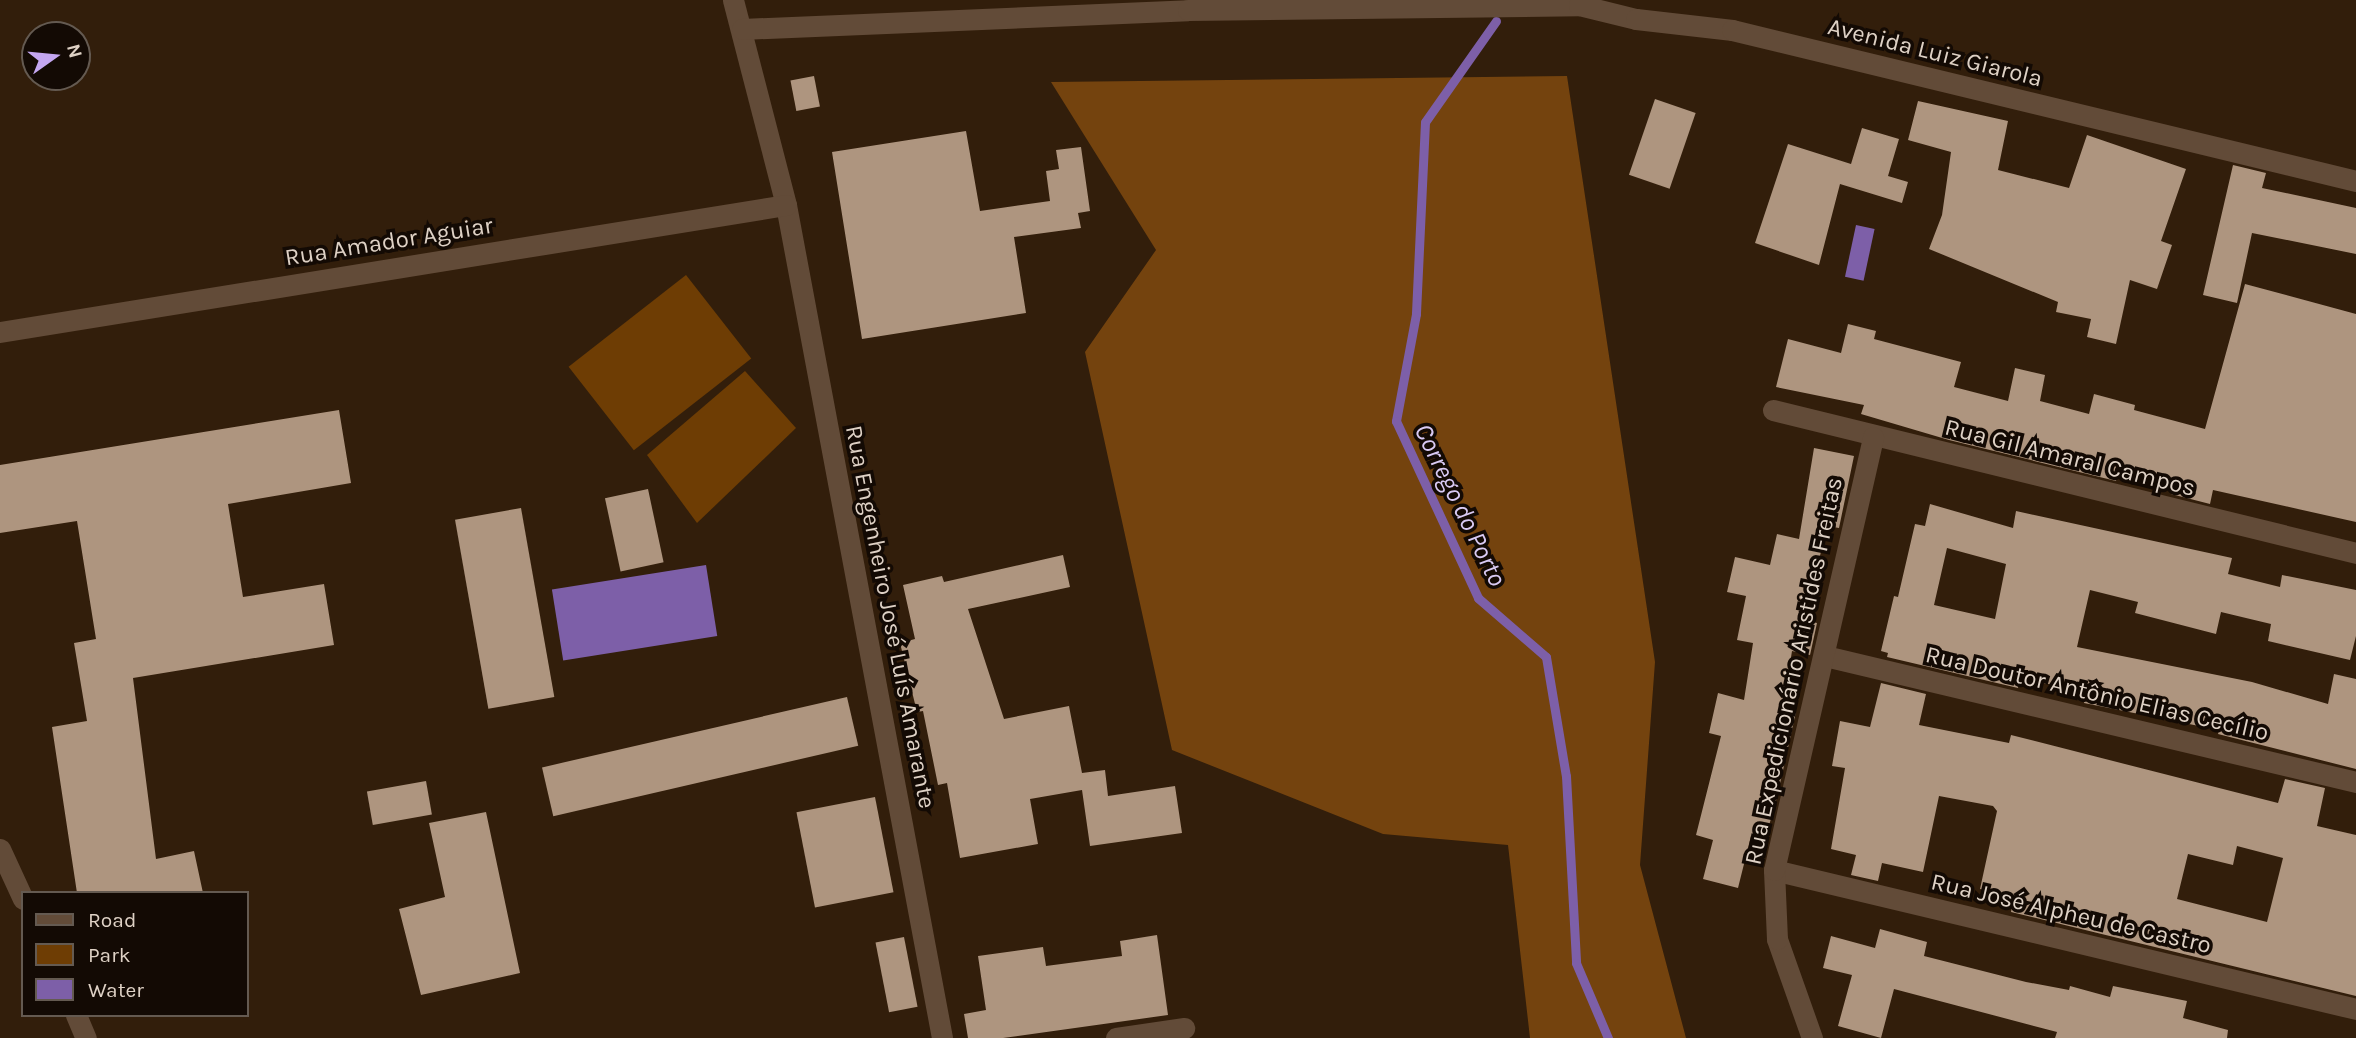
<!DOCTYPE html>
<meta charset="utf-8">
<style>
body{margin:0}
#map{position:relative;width:2356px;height:1038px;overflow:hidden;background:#321e0b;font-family:Karla,sans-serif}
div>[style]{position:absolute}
.green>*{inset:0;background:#6e3d04;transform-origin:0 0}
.forest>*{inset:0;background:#74430e}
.water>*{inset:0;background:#7d5fa8;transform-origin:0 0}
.stream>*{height:9px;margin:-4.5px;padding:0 4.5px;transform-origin:4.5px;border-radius:4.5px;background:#7d5fa8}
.building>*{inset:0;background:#ae957f;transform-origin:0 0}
.minor>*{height:21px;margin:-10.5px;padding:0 10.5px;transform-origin:10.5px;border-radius:10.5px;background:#624b38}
span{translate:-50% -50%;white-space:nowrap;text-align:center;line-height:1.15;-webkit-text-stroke:7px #130a04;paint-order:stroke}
.street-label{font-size:24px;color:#ded1c5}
.water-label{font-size:26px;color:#d9caf3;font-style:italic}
.legend{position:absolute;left:21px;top:891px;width:228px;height:126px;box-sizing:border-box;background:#130a04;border:2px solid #645a51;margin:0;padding:9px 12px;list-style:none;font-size:21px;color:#ded1c5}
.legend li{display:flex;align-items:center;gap:14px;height:35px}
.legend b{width:35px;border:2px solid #645a51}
.north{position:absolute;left:21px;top:21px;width:70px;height:70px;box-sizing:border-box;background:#130a04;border:2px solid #645a51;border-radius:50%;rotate:75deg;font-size:19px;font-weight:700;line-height:28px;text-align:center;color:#ded1c5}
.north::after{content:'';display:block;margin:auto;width:24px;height:32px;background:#c4a7f1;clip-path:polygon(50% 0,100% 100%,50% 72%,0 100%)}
</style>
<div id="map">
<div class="green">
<div style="left:686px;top:275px;width:106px;height:149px;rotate:52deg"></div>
<div style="clip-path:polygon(745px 371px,796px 428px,697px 523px,647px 455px)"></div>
</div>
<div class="forest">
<div style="clip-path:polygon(1567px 76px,1655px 662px,1640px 865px,1686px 1038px,1530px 1038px,1508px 845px,1383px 834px,1172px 750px,1085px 352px,1156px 250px,1051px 82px)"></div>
</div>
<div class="water">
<div style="left:1856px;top:225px;width:19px;height:53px;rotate:12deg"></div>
<div style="left:706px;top:565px;width:72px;height:156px;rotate:81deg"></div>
</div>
<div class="stream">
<div style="left:1496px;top:21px;width:123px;rotate:125.1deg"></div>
<div style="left:1425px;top:122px;width:192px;rotate:92.7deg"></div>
<div style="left:1416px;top:314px;width:109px;rotate:100.6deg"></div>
<div style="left:1396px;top:421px;width:195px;rotate:65.1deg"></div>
<div style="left:1478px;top:598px;width:90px;rotate:40.9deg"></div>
<div style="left:1546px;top:657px;width:121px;rotate:80.5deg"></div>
<div style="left:1566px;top:776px;width:187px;rotate:86.9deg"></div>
<div style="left:1576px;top:963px;width:82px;rotate:66.9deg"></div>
</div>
<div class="building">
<div style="left:814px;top:76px;width:31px;height:24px;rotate:79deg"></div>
<div style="left:1655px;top:99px;width:43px;height:80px;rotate:19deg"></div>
<div style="clip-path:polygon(1918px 101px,2008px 121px,1998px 170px,2069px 188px,2087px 135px,2186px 169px,2161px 241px,2172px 245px,2157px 289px,2130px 280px,2116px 344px,2087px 337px,2091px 319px,2056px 312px,2058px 302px,1929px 249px,1942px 215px,1951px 152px,1908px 140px)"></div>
<div style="clip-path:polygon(1862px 128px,1899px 139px,1888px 176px,1908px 182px,1902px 203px,1840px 184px,1819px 265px,1755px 243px,1788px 144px,1851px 164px)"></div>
<div style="clip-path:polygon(966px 131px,980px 211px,1050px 201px,1046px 171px,1059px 169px,1056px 150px,1081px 147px,1090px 211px,1078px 213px,1081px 228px,1014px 237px,1026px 313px,862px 339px,832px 152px)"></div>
<div style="clip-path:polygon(2233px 165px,2266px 173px,2262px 188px,2356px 208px,2356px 254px,2252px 233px,2237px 303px,2203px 295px)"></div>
<div style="clip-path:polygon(2245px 284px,2356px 314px,2356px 522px,2213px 490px,2210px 504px,2171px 494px,2173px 486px,2118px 471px,2116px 481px,1949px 440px,1861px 414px,1864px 405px,1776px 387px,1788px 339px,1841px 353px,1848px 324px,1876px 331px,1874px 339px,1961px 362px,1954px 387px,2008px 401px,2015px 368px,2045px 375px,2040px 401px,2089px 414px,2094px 394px,2135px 405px,2134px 410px,2205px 429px)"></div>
<div style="clip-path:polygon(339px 410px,351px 483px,228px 504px,243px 597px,324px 584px,334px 645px,133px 678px,156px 859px,194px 851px,203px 893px,77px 893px,52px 727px,87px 721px,74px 643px,96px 639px,77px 521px,0 533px,0 465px)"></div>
<div style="clip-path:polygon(1814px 448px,1854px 456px,1839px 528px,1827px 526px,1805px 620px,1817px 623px,1810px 655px,1792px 651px,1783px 709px,1796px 712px,1777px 797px,1765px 840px,1751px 836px,1738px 888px,1703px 879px,1713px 840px,1696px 835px,1721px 736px,1709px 733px,1718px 693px,1744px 700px,1753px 643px,1737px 640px,1746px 596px,1727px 592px,1735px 557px,1770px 565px,1777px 534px,1799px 539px)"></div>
<div style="left:648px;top:489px;width:75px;height:44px;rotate:78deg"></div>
<div style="clip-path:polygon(evenodd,1930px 504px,2013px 528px,2016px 511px,2232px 558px,2228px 574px,2280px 587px,2282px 575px,2356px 590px,2356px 636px,2350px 660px,2268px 641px,2271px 624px,2221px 612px,2216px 634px,2135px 613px,2138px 602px,2090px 590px,2077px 647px,2252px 682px,2328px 704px,2334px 674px,2356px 679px,2356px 769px,2218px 734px,2219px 730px,2084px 703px,2086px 692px,2020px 678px,2018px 688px,1887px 657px,1888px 653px,1881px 651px,1894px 596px,1898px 597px,1915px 524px,1925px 526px,1930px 504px,1947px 548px,2006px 564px,1995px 619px,1934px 605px,1947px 548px)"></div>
<div style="left:521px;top:508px;width:192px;height:67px;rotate:80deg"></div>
<div style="clip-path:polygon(1063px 555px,1070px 587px,968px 609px,1004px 719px,1069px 706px,1082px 773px,1105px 770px,1108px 796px,1175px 786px,1182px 833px,1090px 846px,1082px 790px,1030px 799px,1038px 844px,960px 858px,947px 783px,938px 785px,923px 711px,917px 712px,900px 643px,915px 639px,903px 585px,942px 576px,944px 582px)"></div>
<div style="clip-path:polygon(evenodd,1881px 683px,1926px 694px,1919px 725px,2009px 743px,2011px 735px,2278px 803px,2285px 779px,2325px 788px,2317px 826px,2356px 835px,2356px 996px,2011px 912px,2014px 897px,1980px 889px,1997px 811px,1993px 806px,1939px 796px,1923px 872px,1882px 863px,1878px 881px,1851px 875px,1856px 855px,1831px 849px,1845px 768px,1832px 766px,1840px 721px,1870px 727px,1881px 683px,2237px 846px,2283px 858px,2267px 922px,2177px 899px,2188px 854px,2233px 865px,2237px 846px)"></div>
<div style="left:847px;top:697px;width:50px;height:313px;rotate:77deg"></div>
<div style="left:426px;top:781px;width:34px;height:60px;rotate:80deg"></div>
<div style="left:875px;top:797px;width:97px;height:80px;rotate:79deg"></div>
<div style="clip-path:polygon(486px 812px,520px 973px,421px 995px,399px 909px,445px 897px,429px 823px)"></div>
<div style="clip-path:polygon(1880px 929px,1927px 942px,1924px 956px,2026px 982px,2069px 990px,2070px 986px,2110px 997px,2113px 986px,2187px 1001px,2183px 1018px,2228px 1030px,2227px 1038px,2055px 1038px,2057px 1032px,1894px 989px,1881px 1038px,1838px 1026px,1852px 975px,1823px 968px,1831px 936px,1875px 948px)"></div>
<div style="clip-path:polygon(1157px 935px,1168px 1015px,1003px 1038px,968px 1038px,964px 1014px,986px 1010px,978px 956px,1043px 947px,1046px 966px,1122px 956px,1120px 941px)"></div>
<div style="left:904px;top:937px;width:71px;height:29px;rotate:79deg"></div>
</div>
<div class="minor">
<div style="left:733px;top:0;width:212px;rotate:75.5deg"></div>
<div style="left:786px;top:205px;width:847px;rotate:79.39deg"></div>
<div style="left:742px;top:29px;width:446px;rotate:-2.4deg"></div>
<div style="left:1188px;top:10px;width:391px;rotate:-0.7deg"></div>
<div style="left:1579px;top:5px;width:59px;rotate:13.8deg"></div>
<div style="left:1636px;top:19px;width:97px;rotate:6.5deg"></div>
<div style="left:1732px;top:30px;width:642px;rotate:13.6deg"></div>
<div style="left:0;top:332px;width:796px;rotate:-9.18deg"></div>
<div style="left:1773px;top:410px;width:600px;rotate:13.78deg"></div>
<div style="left:1825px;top:656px;width:546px;rotate:13.35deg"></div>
<div style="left:0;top:849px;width:55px;rotate:65.3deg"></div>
<div style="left:1774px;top:870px;width:598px;rotate:13.43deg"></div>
<div style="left:76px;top:1015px;width:25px;rotate:67deg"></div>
<div style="left:1116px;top:1038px;width:69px;rotate:-8.4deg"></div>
<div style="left:1812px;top:1038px;width:105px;rotate:-109.5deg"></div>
<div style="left:1777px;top:939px;width:69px;rotate:-92.5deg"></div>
<div style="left:1774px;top:870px;width:444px;rotate:-77.1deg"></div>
</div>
<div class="street-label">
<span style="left:1935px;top:53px;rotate:14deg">Avenida Luiz Giarola</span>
<span style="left:389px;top:242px;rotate:-9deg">Rua Amador Aguiar</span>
<span style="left:2070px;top:458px;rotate:14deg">Rua Gil Amaral Campos</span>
<span style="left:890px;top:617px;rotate:79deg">Rua Engenheiro José Luís Amarante</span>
<span style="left:1794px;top:671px;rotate:-78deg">Rua Expedicionário Aristides Freitas</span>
<span style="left:2097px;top:694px;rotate:13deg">Rua Doutor Antônio Elias Cecílio</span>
<span style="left:2071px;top:914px;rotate:13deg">Rua José Alpheu de Castro</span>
</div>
<div class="water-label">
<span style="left:1460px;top:505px;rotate:64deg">Corrego do Porto</span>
</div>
<ul class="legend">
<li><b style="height:9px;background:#624b38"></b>Road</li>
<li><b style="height:19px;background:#6e3d04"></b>Park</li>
<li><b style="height:19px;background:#7d5fa8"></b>Water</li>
</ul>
<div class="north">N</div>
</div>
